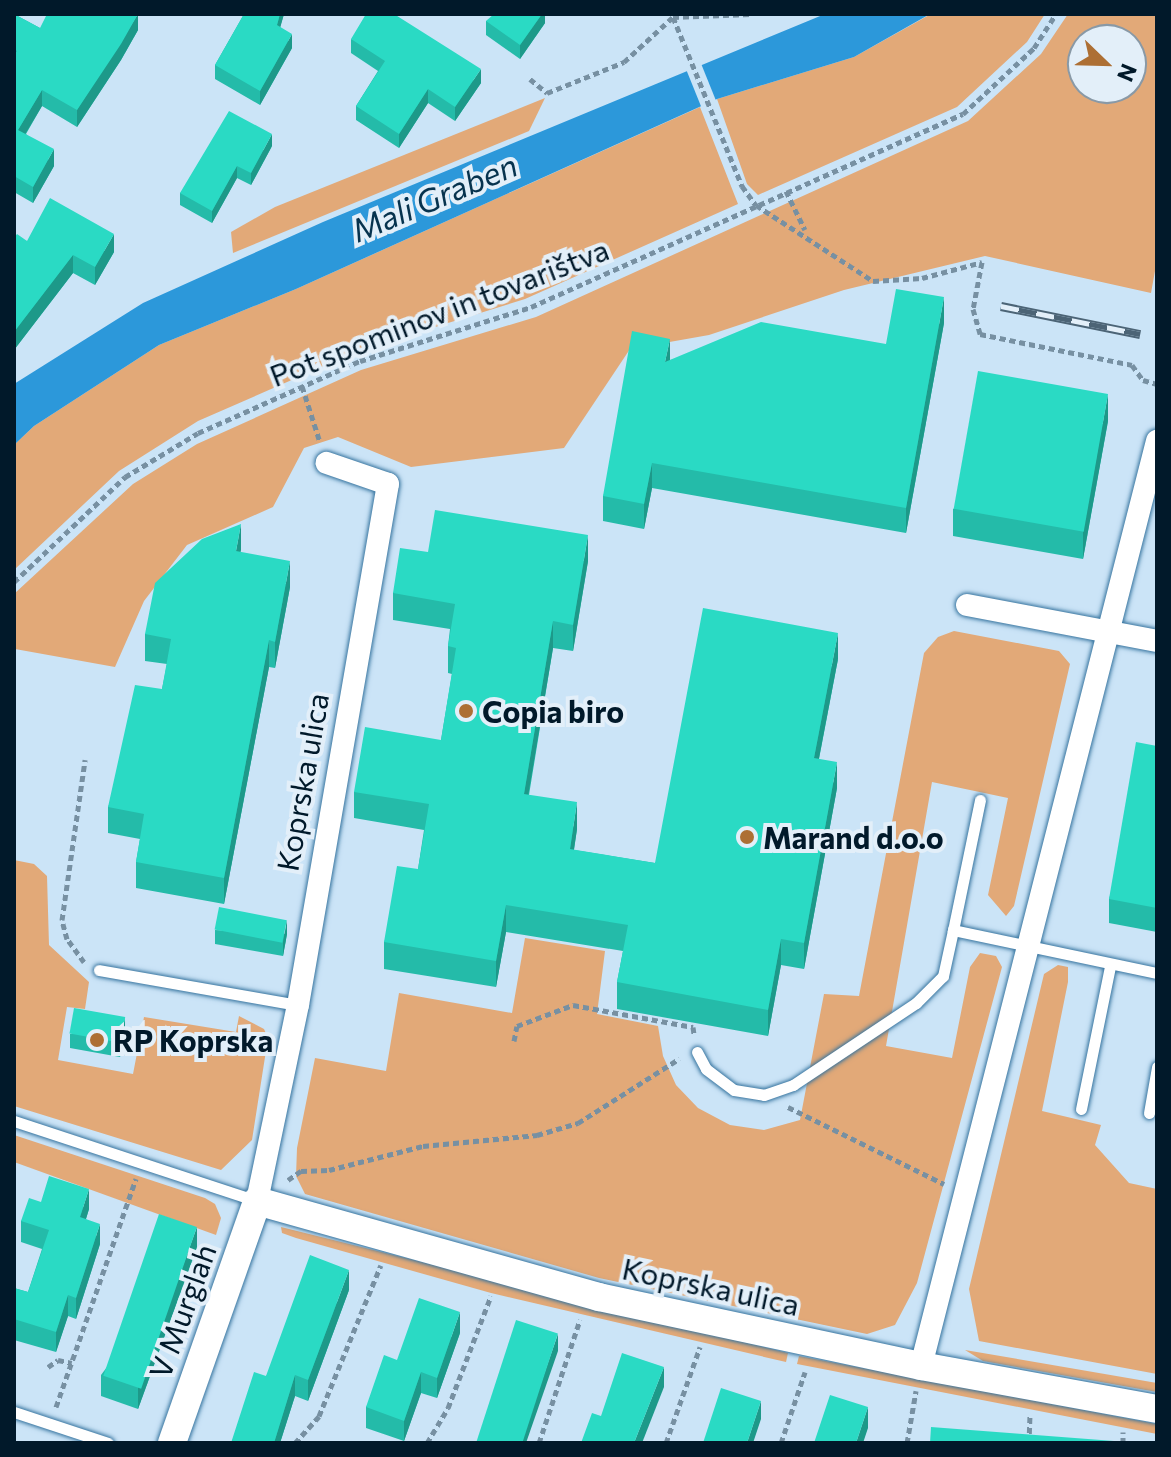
<!DOCTYPE html>
<meta charset="utf-8">
<style>
body{margin:0}
#map{position:relative;width:1171px;height:1457px;overflow:hidden;background:#cbe4f7;font-family:Commissioner,sans-serif}
div>[style]{position:absolute}
.green>*{inset:0;background:#e2a978}
.water>*{inset:0;background:#2c98da}
.pier>*{inset:0;background:#cbe4f7;transform-origin:0 0}
.path>*{height:5px;margin-top:-2.5px;transform-origin:0;background:repeating-linear-gradient(90deg,#7790a2 0 6px,transparent 0 10px)}
.roads{filter:drop-shadow(0 0 2px #36749f) drop-shadow(0 0 2px #36749f)}
.service>*{height:11px;margin:-5.5px;padding:0 5.5px;transform-origin:5.5px;border-radius:5.5px;background:#fff}
.minor>*{height:22px;margin:-11px;padding:0 11px;transform-origin:11px;border-radius:11px;background:#fff}
.tertiary>*{height:28px;margin:-14px;padding:0 14px;transform-origin:14px;border-radius:14px;background:#fff}
.rail>*{height:9px;margin-top:-4.5px;transform-origin:0;background:repeating-linear-gradient(90deg,#e3eff9 0 18px,#4c6476 0 36px);box-sizing:border-box;border-block:2px solid #4c6476}
.wall>*{inset:0;background:#24bba9}
.shaded-wall>*{inset:0;background:#1d9989}
.building>*{inset:0;background:#2adac4;transform-origin:0 0}
.dots>*{width:22px;height:22px;translate:-50% -50%;box-sizing:border-box;border:4px solid #e3eff9;border-radius:50%}
span{translate:-50% -50%;white-space:nowrap;text-align:center;line-height:1.15;-webkit-text-stroke:8px #e3eff9;paint-order:stroke}
.street-label{font-size:30px;color:#01192a}
.poi-label{font-size:30px;color:#01192a;font-weight:700}
.left{translate:0 -50%;text-align:left}
.water-label{font-size:32px;color:#07334e;font-style:italic}
.frame{position:absolute;inset:0;border:16px solid #01192a;pointer-events:none}
.north{position:absolute;left:1067px;top:24px;width:80px;height:80px;box-sizing:border-box;background:#e3eff9;border:2px solid #8999a6;border-radius:50%;rotate:113deg;font-size:22px;font-weight:700;line-height:32px;text-align:center;color:#01192a}
.north::after{content:'';display:block;margin:auto;width:28px;height:36px;background:#ad6f34;clip-path:polygon(50% 0,100% 100%,50% 72%,0 100%)}
</style>
<div id="map">
<div class="green">
<div style="clip-path:polygon(931px 14px,1045px 14px,1027px 42px,957px 107px,758px 195px,747px 184px,717px 99px,854px 57px)"></div>
<div style="clip-path:polygon(evenodd,1068px 14px,1157px 14px,1157px 260px,1151px 293px,985px 256px,844px 290px,709px 335px,630px 349px,564px 448px,411px 467px,338px 437px,304px 448px,273px 507px,187px 545px,144px 601px,115px 667px,15px 649px,14px 696px,14px 594px,133px 484px,197px 444px,361px 370px,536px 317px,968px 121px,1041px 54px,1068px 14px,1083px 40px,1131px 40px,1131px 88px,1083px 88px,1083px 40px)"></div>
<div style="clip-path:polygon(545px 98px,529px 131px,233px 253px,231px 232px,275px 207px)"></div>
<div style="clip-path:polygon(700px 107px,738px 204px,525px 299px,358px 351px,198px 421px,119px 471px,14px 570px,14px 445px,34px 426px,159px 345px,296px 289px)"></div>
<div style="clip-path:polygon(954px 631px,1059px 651px,1070px 664px,1014px 906px,1006px 916px,988px 895px,1008px 798px,932px 782px,886px 1046px,952px 1058px,970px 967px,980px 953px,996px 956px,1002px 967px,917px 1283px,895px 1325px,867px 1334px,599px 1278px,305px 1194px,296px 1176px,297px 1148px,315px 1058px,386px 1071px,399px 993px,512px 1013px,525px 938px,605px 951px,597px 1014px,658px 1026px,663px 1056px,676px 1085px,698px 1108px,730px 1125px,764px 1130px,800px 1120px,824px 994px,859px 996px,924px 653px,938px 637px)"></div>
<div style="clip-path:polygon(14px 860px,34px 864px,47px 876px,49px 945px,89px 982px,85px 1009px,67px 1007px,58px 1060px,133px 1074px,144px 1017px,236px 1032px,239px 1016px,264px 1029px,268px 1038px,252px 1140px,221px 1170px,14px 1106px)"></div>
<div style="clip-path:polygon(1058px 965px,1068px 967px,1068px 982px,1042px 1111px,1101px 1125px,1095px 1145px,1129px 1183px,1157px 1189px,1157px 1374px,979px 1341px,969px 1289px,1044px 974px)"></div>
<div style="clip-path:polygon(14px 1135px,205px 1198px,215px 1204px,221px 1218px,216px 1235px,14px 1162px)"></div>
<div style="clip-path:polygon(281px 1227px,788px 1353px,786px 1362px,491px 1293px,296px 1238px,282px 1233px)"></div>
<div style="clip-path:polygon(965px 1350px,1157px 1383px,1157px 1392px,983px 1361px)"></div>
<div style="clip-path:polygon(799px 1356px,1157px 1424px,1157px 1434px,797px 1364px)"></div>
</div>
<div class="water">
<div style="clip-path:polygon(825px 14px,930px 14px,854px 57px,717px 99px,296px 289px,159px 345px,34px 426px,14px 445px,14px 384px,143px 303px,323px 222px)"></div>
</div>
<div class="pier">
<div style="left:700px;top:61px;width:45px;height:16px;rotate:68deg"></div>
</div>
<div class="path">
<div style="left:673px;top:17px;width:183px;rotate:67.8deg"></div>
<div style="left:742px;top:186px;width:24px;rotate:54deg"></div>
<div style="left:756px;top:205px;width:140px;rotate:33deg"></div>
<div style="left:873px;top:281px;width:49px;rotate:-3.5deg"></div>
<div style="left:922px;top:278px;width:62px;rotate:-14.9deg"></div>
<div style="left:982px;top:262px;width:48px;rotate:100.8deg"></div>
<div style="left:973px;top:309px;width:26px;rotate:74deg"></div>
<div style="left:980px;top:334px;width:155px;rotate:11.5deg"></div>
<div style="left:1132px;top:365px;width:19px;rotate:54deg"></div>
<div style="left:1143px;top:380px;width:15px;rotate:16deg"></div>
<div style="left:530px;top:79px;width:22px;rotate:39deg"></div>
<div style="left:547px;top:93px;width:83px;rotate:-21.9deg"></div>
<div style="left:624px;top:62px;width:67px;rotate:-42.6deg"></div>
<div style="left:673px;top:17px;width:78px;rotate:-2.2deg"></div>
<div style="left:786px;top:191px;width:43px;rotate:64deg"></div>
<div style="left:302px;top:386px;width:59px;rotate:72.2deg"></div>
<div style="left:14px;top:582px;width:153px;rotate:-43.4deg"></div>
<div style="left:125px;top:477px;width:85px;rotate:-31.1deg"></div>
<div style="left:198px;top:433px;width:177px;rotate:-24deg"></div>
<div style="left:360px;top:361px;width:179px;rotate:-17.5deg"></div>
<div style="left:531px;top:307px;width:473px;rotate:-24.1deg"></div>
<div style="left:963px;top:114px;width:97px;rotate:-42.9deg"></div>
<div style="left:1034px;top:48px;width:40px;rotate:-57.1deg"></div>
<div style="left:84px;top:962px;width:29px;rotate:-126deg"></div>
<div style="left:67px;top:939px;width:20px;rotate:-105deg"></div>
<div style="left:62px;top:920px;width:162px;rotate:-81.8deg"></div>
<div style="left:514px;top:1041px;width:15px;rotate:-79deg"></div>
<div style="left:517px;top:1026px;width:60px;rotate:-20.6deg"></div>
<div style="left:573px;top:1005px;width:122px;rotate:10.4deg"></div>
<div style="left:693px;top:1027px;width:7px;rotate:82deg"></div>
<div style="left:788px;top:1107px;width:174px;rotate:26.3deg"></div>
<div style="left:288px;top:1180px;width:16px;rotate:-35deg"></div>
<div style="left:301px;top:1171px;width:28px;rotate:-2deg"></div>
<div style="left:329px;top:1170px;width:97px;rotate:-14.3deg"></div>
<div style="left:423px;top:1146px;width:115px;rotate:-5.5deg"></div>
<div style="left:537px;top:1135px;width:43px;rotate:-16.3deg"></div>
<div style="left:578px;top:1123px;width:120px;rotate:-32.4deg"></div>
<div style="left:48px;top:1367px;width:12px;rotate:-35deg"></div>
<div style="left:58px;top:1360px;width:14px;rotate:12deg"></div>
<div style="left:56px;top:1407px;width:242px;rotate:-70.7deg"></div>
<div style="left:295px;top:1443px;width:36px;rotate:-48deg"></div>
<div style="left:319px;top:1416px;width:163px;rotate:-67.7deg"></div>
<div style="left:427px;top:1443px;width:41px;rotate:-59deg"></div>
<div style="left:448px;top:1408px;width:120px;rotate:-69deg"></div>
<div style="left:539px;top:1443px;width:130px;rotate:-71.6deg"></div>
<div style="left:666px;top:1443px;width:102px;rotate:-70.5deg"></div>
<div style="left:781px;top:1443px;width:75px;rotate:-71.3deg"></div>
<div style="left:907px;top:1443px;width:53px;rotate:-80.2deg"></div>
<div style="left:1029px;top:1443px;width:28px;rotate:-88deg"></div>
<div style="left:1123px;top:1443px;width:11px;rotate:-90deg"></div>
</div>
<div class="roads">
<div class="service">
<div style="left:980px;top:800px;width:133px;rotate:101.7deg"></div>
<div style="left:953px;top:930px;width:208px;rotate:11.9deg"></div>
<div style="left:99px;top:970px;width:202px;rotate:10deg"></div>
<div style="left:697px;top:1052px;width:19px;rotate:62deg"></div>
<div style="left:706px;top:1069px;width:35px;rotate:37deg"></div>
<div style="left:734px;top:1090px;width:30px;rotate:9deg"></div>
<div style="left:764px;top:1095px;width:31px;rotate:-19deg"></div>
<div style="left:793px;top:1085px;width:148px;rotate:-33.7deg"></div>
<div style="left:916px;top:1003px;width:38px;rotate:-45deg"></div>
<div style="left:943px;top:976px;width:47px;rotate:-77.7deg"></div>
<div style="left:1081px;top:1109px;width:146px;rotate:-78.5deg"></div>
<div style="left:1149px;top:1113px;width:47px;rotate:-80.1deg"></div>
<div style="left:14px;top:1121px;width:256px;rotate:18.2deg"></div>
<div style="left:14px;top:1412px;width:99px;rotate:18.3deg"></div>
</div>
<div class="minor">
<div style="left:967px;top:605px;width:193px;rotate:10.7deg"></div>
<div style="left:257px;top:1201px;width:200px;rotate:-78.2deg"></div>
<div style="left:298px;top:1005px;width:529px;rotate:-80.2deg"></div>
<div style="left:388px;top:484px;width:65px;rotate:-161deg"></div>
<div style="left:921px;top:1366px;width:955px;rotate:-75.69deg"></div>
</div>
<div class="tertiary">
<div style="left:172px;top:1443px;width:256px;rotate:-70.6deg"></div>
<div style="left:257px;top:1201px;width:355px;rotate:15.7deg"></div>
<div style="left:599px;top:1297px;width:329px;rotate:12.1deg"></div>
<div style="left:921px;top:1366px;width:240px;rotate:10.3deg"></div>
</div>
</div>
<div class="rail">
<div style="left:1001px;top:306px;width:142px;rotate:11.4deg"></div>
</div>
<div class="wall">
<div style="clip-path:polygon(14px 14px,40px 28px,138px 30px,121px 60px,77px 127px,42px 106px,26px 134px,54px 166px,33px 203px,14px 192px)"></div>
<div style="clip-path:polygon(244px 14px,284px 14px,280px 27px,292px 48px,260px 105px,215px 79px,215px 65px)"></div>
<div style="clip-path:polygon(545px 14px,545px 23px,520px 59px,486px 35px,486px 21px)"></div>
<div style="clip-path:polygon(351px 39px,481px 83px,455px 121px,428px 103px,399px 148px,356px 120px,356px 106px,378px 71px,351px 53px)"></div>
<div style="clip-path:polygon(272px 146px,251px 185px,237px 178px,212px 223px,180px 205px,180px 193px)"></div>
<div style="clip-path:polygon(14px 238px,27px 241px,114px 252px,95px 285px,73px 273px,14px 350px)"></div>
<div style="clip-path:polygon(944px 323px,906px 533px,652px 488px,644px 529px,603px 521px,603px 496px,670px 360px,886px 344px)"></div>
<div style="clip-path:polygon(1108px 421px,1083px 559px,953px 536px,953px 509px)"></div>
<div style="clip-path:polygon(240px 552px,290px 587px,275px 668px,269px 667px,224px 904px,136px 888px,136px 862px,140px 839px,108px 833px,108px 807px,162px 689px,167px 664px,145px 661px,145px 634px)"></div>
<div style="clip-path:polygon(428px 552px,588px 561px,573px 651px,553px 648px,529px 795px,577px 829px,574px 850px,655px 863px,838px 659px,819px 759px,837px 788px,804px 969px,781px 965px,768px 1036px,617px 1009px,617px 982px,623px 951px,506px 932px,496px 987px,384px 969px,384px 942px,418px 869px,424px 830px,354px 818px,354px 792px,441px 740px,452px 674px,448px 673px,448px 646px,450px 629px,393px 620px,393px 593px)"></div>
<div style="clip-path:polygon(1157px 746px,1157px 932px,1109px 923px,1109px 899px)"></div>
<div style="clip-path:polygon(215px 930px,287px 934px,283px 956px,215px 944px)"></div>
<div style="clip-path:polygon(125px 1031px,120px 1057px,70px 1048px,70px 1034px)"></div>
<div style="clip-path:polygon(41px 1202px,89px 1209px,86px 1219px,100px 1244px,76px 1319px,68px 1316px,56px 1352px,14px 1340px,14px 1288px,28px 1292px,42px 1249px,21px 1242px,21px 1221px)"></div>
<div style="clip-path:polygon(197px 1247px,138px 1409px,101px 1396px,101px 1375px)"></div>
<div style="clip-path:polygon(349px 1290px,308px 1401px,295px 1396px,280px 1443px,231px 1443px,266px 1376px)"></div>
<div style="clip-path:polygon(460px 1333px,437px 1398px,421px 1393px,404px 1441px,366px 1428px,366px 1407px,397px 1360px)"></div>
</div>
<div class="shaded-wall">
<div style="clip-path:polygon(138px 14px,138px 30px,121px 60px,77px 127px,77px 110px)"></div>
<div style="clip-path:polygon(280px 14px,284px 14px,277px 39px,277px 25px)"></div>
<div style="clip-path:polygon(542px 14px,545px 14px,545px 23px,520px 59px,520px 45px)"></div>
<div style="clip-path:polygon(292px 34px,292px 48px,260px 105px,260px 91px)"></div>
<div style="clip-path:polygon(481px 69px,481px 83px,455px 121px,455px 107px)"></div>
<div style="clip-path:polygon(428px 89px,428px 103px,399px 148px,399px 134px)"></div>
<div style="clip-path:polygon(42px 90px,42px 106px,18px 146px,18px 130px)"></div>
<div style="clip-path:polygon(272px 134px,272px 146px,251px 185px,251px 173px)"></div>
<div style="clip-path:polygon(54px 149px,54px 166px,33px 203px,33px 187px)"></div>
<div style="clip-path:polygon(237px 166px,237px 178px,212px 223px,212px 211px)"></div>
<div style="clip-path:polygon(114px 234px,114px 252px,95px 285px,95px 267px)"></div>
<div style="clip-path:polygon(73px 255px,73px 273px,14px 350px,14px 332px)"></div>
<div style="clip-path:polygon(944px 297px,944px 323px,906px 533px,906px 508px)"></div>
<div style="clip-path:polygon(670px 339px,670px 364px,665px 362px)"></div>
<div style="clip-path:polygon(1108px 394px,1108px 421px,1083px 559px,1083px 532px)"></div>
<div style="clip-path:polygon(652px 463px,652px 488px,644px 529px,644px 504px)"></div>
<div style="clip-path:polygon(241px 524px,241px 550px,236px 577px,236px 551px)"></div>
<div style="clip-path:polygon(588px 535px,588px 561px,573px 651px,573px 625px)"></div>
<div style="clip-path:polygon(290px 561px,290px 587px,275px 668px,275px 642px)"></div>
<div style="clip-path:polygon(553px 621px,553px 648px,524px 820px,524px 794px)"></div>
<div style="clip-path:polygon(838px 633px,838px 659px,814px 784px,814px 758px)"></div>
<div style="clip-path:polygon(269px 640px,269px 667px,224px 904px,224px 878px)"></div>
<div style="clip-path:polygon(837px 762px,837px 788px,804px 969px,804px 943px)"></div>
<div style="clip-path:polygon(577px 802px,577px 829px,570px 875px,570px 849px)"></div>
<div style="clip-path:polygon(506px 905px,506px 932px,496px 987px,496px 961px)"></div>
<div style="clip-path:polygon(287px 920px,287px 934px,283px 956px,283px 942px)"></div>
<div style="clip-path:polygon(781px 939px,781px 965px,768px 1036px,768px 1010px)"></div>
<div style="clip-path:polygon(125px 1017px,125px 1031px,120px 1057px,120px 1043px)"></div>
<div style="clip-path:polygon(89px 1189px,89px 1209px,80px 1238px,80px 1217px)"></div>
<div style="clip-path:polygon(100px 1224px,100px 1244px,76px 1319px,76px 1298px)"></div>
<div style="clip-path:polygon(197px 1227px,197px 1247px,138px 1409px,138px 1388px)"></div>
<div style="clip-path:polygon(349px 1270px,349px 1290px,308px 1401px,308px 1380px)"></div>
<div style="clip-path:polygon(68px 1295px,68px 1316px,56px 1352px,56px 1332px)"></div>
<div style="clip-path:polygon(460px 1312px,460px 1333px,437px 1398px,437px 1378px)"></div>
<div style="clip-path:polygon(558px 1334px,558px 1351px,526px 1443px,520px 1443px)"></div>
<div style="clip-path:polygon(664px 1367px,664px 1387px,642px 1443px,634px 1443px)"></div>
<div style="clip-path:polygon(421px 1372px,421px 1393px,404px 1441px,404px 1421px)"></div>
<div style="clip-path:polygon(295px 1375px,295px 1396px,280px 1443px,274px 1443px)"></div>
<div style="clip-path:polygon(761px 1401px,761px 1419px,753px 1443px,747px 1443px)"></div>
<div style="clip-path:polygon(868px 1407px,868px 1428px,863px 1443px,856px 1443px)"></div>
</div>
<div class="building">
<div style="clip-path:polygon(14px 14px,40px 28px,47px 14px,138px 14px,121px 44px,77px 110px,42px 90px,18px 130px,54px 149px,33px 187px,14px 176px,14px 55px,17px 51px,14px 49px)"></div>
<div style="clip-path:polygon(244px 14px,280px 14px,277px 25px,292px 34px,260px 91px,215px 65px)"></div>
<div style="clip-path:polygon(366px 14px,394px 14px,481px 69px,455px 107px,428px 89px,399px 134px,356px 106px,385px 61px,351px 39px)"></div>
<div style="clip-path:polygon(494px 14px,542px 14px,520px 45px,486px 21px)"></div>
<div style="clip-path:polygon(229px 111px,272px 134px,251px 173px,237px 166px,212px 211px,180px 193px)"></div>
<div style="clip-path:polygon(50px 198px,114px 234px,95px 267px,73px 255px,14px 332px,14px 238px,17px 234px,27px 241px)"></div>
<div style="clip-path:polygon(896px 289px,944px 297px,906px 508px,652px 463px,644px 504px,603px 496px,632px 331px,670px 339px,665px 362px,761px 322px,886px 344px)"></div>
<div style="left:978px;top:371px;width:132px;height:140px;rotate:10deg"></div>
<div style="clip-path:polygon(435px 510px,588px 535px,573px 625px,553px 621px,524px 794px,577px 802px,570px 849px,655px 863px,703px 608px,838px 633px,814px 758px,837px 762px,804px 943px,781px 939px,768px 1010px,617px 982px,628px 925px,506px 905px,496px 961px,384px 942px,397px 866px,418px 869px,429px 804px,354px 792px,365px 727px,441px 740px,456px 648px,448px 646px,455px 604px,393px 593px,400px 548px,428px 552px)"></div>
<div style="clip-path:polygon(241px 524px,236px 551px,290px 561px,275px 642px,269px 640px,224px 878px,136px 862px,144px 814px,108px 807px,135px 685px,162px 689px,171px 639px,145px 634px,155px 583px,202px 539px)"></div>
<div style="clip-path:polygon(1136px 742px,1157px 746px,1157px 908px,1109px 899px)"></div>
<div style="left:219px;top:907px;width:69px;height:23px;rotate:11deg"></div>
<div style="left:74px;top:1008px;width:52px;height:26px;rotate:10deg"></div>
<div style="clip-path:polygon(49px 1176px,89px 1189px,80px 1217px,100px 1224px,76px 1298px,68px 1295px,56px 1332px,14px 1319px,14px 1288px,28px 1292px,49px 1230px,21px 1221px,29px 1198px,41px 1202px)"></div>
<div style="left:159px;top:1214px;width:40px;height:171px;rotate:19deg"></div>
<div style="clip-path:polygon(310px 1255px,349px 1270px,308px 1380px,295px 1375px,274px 1443px,231px 1443px,254px 1372px,266px 1376px)"></div>
<div style="clip-path:polygon(419px 1298px,460px 1312px,437px 1378px,421px 1372px,404px 1421px,366px 1407px,384px 1355px,397px 1360px)"></div>
<div style="left:516px;top:1320px;width:44px;height:130px;rotate:18deg"></div>
<div style="clip-path:polygon(622px 1353px,664px 1367px,634px 1443px,581px 1443px,592px 1413px,601px 1416px)"></div>
<div style="clip-path:polygon(721px 1388px,761px 1401px,747px 1443px,703px 1443px)"></div>
<div style="clip-path:polygon(830px 1395px,868px 1407px,856px 1443px,814px 1443px)"></div>
<div style="clip-path:polygon(931px 1427px,1114px 1441px,1113px 1443px,930px 1443px)"></div>
</div>
<div class="dots">
<div style="left:466px;top:711px;background:#ad6f34"></div>
<div style="left:747px;top:837px;background:#ad6f34"></div>
<div style="left:97px;top:1040px;background:#ad6f34"></div>
</div>
<div class="street-label">
<span style="left:439px;top:312px;rotate:-21deg">Pot spominov in tovarištva</span>
<span style="left:302px;top:782px;rotate:-80deg">Koprska ulica</span>
<span style="left:711px;top:1286px;rotate:12deg">Koprska ulica</span>
<span style="left:182px;top:1311px;rotate:-70deg">V Murglah</span>
</div>
<div class="poi-label">
<span class="left" style="left:482px;top:711px">Copia biro</span>
<span class="left" style="left:763px;top:837px">Marand d.o.o</span>
<span class="left" style="left:113px;top:1040px">RP Koprska</span>
</div>
<div class="water-label">
<span style="left:434px;top:197px;rotate:-23deg">Mali Graben</span>
</div>
<div class="frame"></div>
<div class="north">N</div>
</div>
